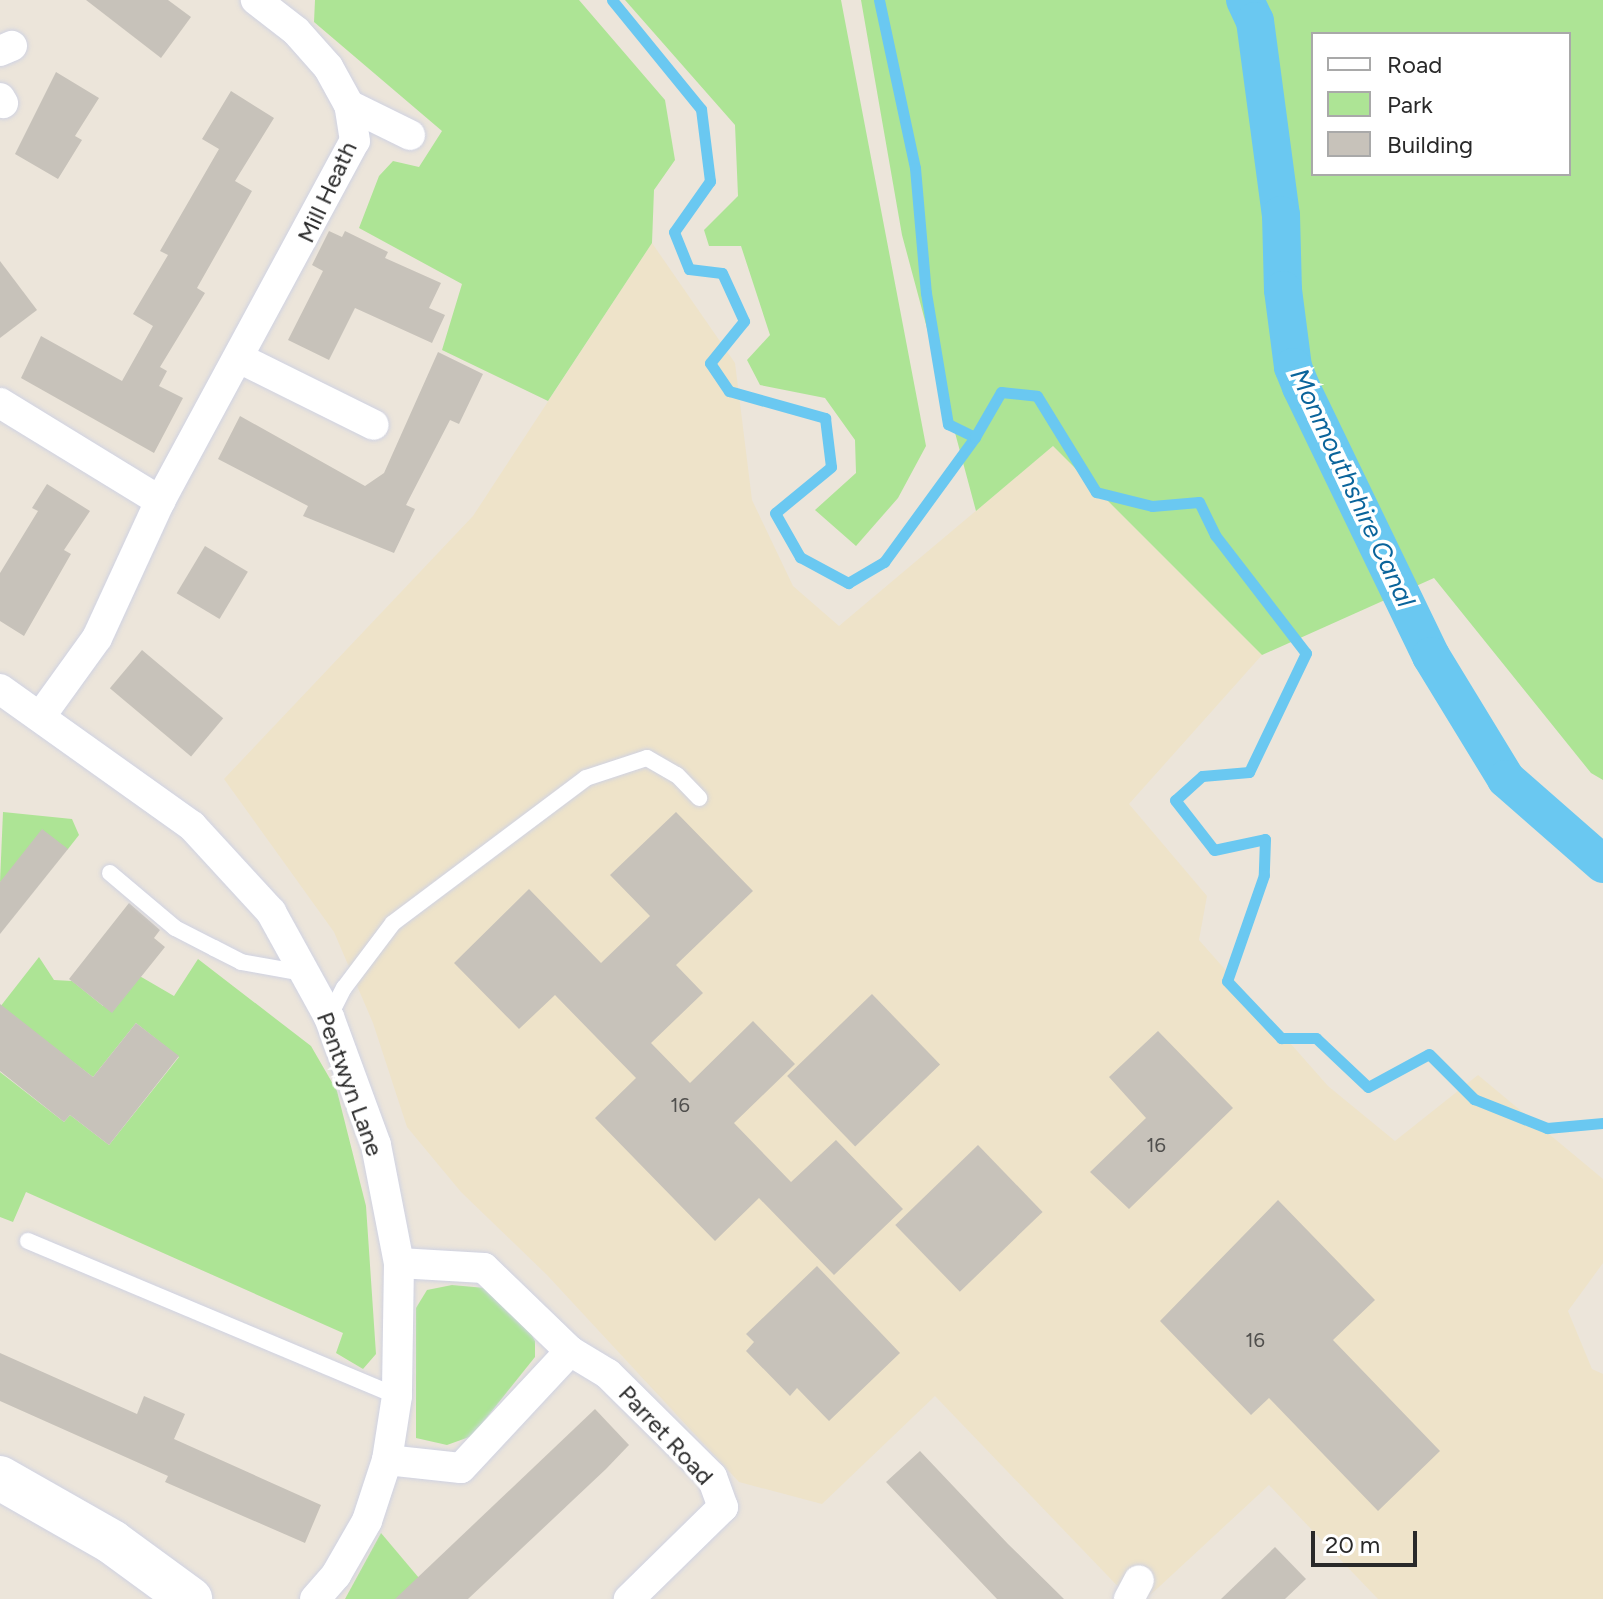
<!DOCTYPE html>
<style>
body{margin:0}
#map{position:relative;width:1603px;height:1599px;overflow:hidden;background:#ece5da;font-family:Figtree,sans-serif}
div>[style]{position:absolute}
.education>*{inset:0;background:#eee3c9}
.green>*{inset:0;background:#ade495}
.stream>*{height:11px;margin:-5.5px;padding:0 5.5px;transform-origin:5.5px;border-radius:5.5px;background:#6ac8f1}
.canal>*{height:38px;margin:-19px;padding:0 19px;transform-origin:19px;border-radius:19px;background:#6ac8f1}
.building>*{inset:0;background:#c7c2ba;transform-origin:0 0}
.roads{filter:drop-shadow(0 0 2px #cfd2e2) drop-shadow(0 0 2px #cfd2e2)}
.lane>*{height:16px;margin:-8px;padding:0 8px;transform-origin:8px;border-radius:8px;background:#fff}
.street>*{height:30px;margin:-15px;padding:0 15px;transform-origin:15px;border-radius:15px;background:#fff}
.secondary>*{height:44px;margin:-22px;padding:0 22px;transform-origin:22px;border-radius:22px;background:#fff}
span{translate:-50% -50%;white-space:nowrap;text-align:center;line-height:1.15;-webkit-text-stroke:7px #fff;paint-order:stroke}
.number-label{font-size:20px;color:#504f4d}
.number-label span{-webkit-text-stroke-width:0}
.street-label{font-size:24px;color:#292929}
.water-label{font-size:26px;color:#0a649b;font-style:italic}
.legend{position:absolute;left:1311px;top:32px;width:260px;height:144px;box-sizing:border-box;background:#fff;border:2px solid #a9a9a9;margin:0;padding:10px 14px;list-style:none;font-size:24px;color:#292929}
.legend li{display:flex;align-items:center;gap:16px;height:40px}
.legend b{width:40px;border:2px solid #a9a9a9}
.scale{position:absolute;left:1311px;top:1531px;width:106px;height:36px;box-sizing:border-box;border:4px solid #292929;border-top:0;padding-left:10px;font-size:24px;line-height:28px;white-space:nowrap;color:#292929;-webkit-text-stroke:6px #fff;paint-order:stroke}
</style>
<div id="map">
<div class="education">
<div style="clip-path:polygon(652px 243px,735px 363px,752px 500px,793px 586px,839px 626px,1053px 446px,1262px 655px,1129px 804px,1207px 896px,1199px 940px,1328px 1086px,1395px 1141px,1478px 1075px,1603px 1179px,1603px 1263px,1568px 1311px,1592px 1369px,1603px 1374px,1603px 1599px,1378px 1599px,1269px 1485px,1146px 1599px,1130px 1599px,935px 1396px,822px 1504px,739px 1482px,547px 1275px,461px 1192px,407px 1127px,373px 1023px,334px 932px,224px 779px,473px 516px)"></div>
</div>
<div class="green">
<div style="clip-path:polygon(315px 0,579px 0,665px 100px,675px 160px,654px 190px,652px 243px,548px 401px,442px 350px,462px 284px,359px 228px,379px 176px,393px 161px,419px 167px,442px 131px,314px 22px)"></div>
<div style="clip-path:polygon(625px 0,841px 0,926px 446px,898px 498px,856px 546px,815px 510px,856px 473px,855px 440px,825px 398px,760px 385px,747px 360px,770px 335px,741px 246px,709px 246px,704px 230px,738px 196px,735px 125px)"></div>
<div style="clip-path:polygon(evenodd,861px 0,1603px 0,1603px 780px,1591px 773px,1434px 578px,1262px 655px,1053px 446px,976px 511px,902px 235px,861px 0,1313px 34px,1569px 34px,1569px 174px,1313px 174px,1313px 34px)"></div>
<div style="clip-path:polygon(3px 812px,72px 819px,79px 835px,68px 849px,0 882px)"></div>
<div style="clip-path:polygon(39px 957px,54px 980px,72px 981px,103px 1006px,131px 971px,174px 996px,198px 959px,311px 1046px,337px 1091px,366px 1206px,376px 1354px,363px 1369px,336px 1353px,343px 1333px,26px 1192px,13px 1222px,0 1217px,0 1072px,64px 1122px,70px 1115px,109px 1145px,179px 1057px,136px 1023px,93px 1077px,0 1007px)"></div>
<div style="clip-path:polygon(452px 1285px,485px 1288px,526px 1325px,535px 1341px,535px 1357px,472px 1436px,447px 1445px,416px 1438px,416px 1308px,427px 1290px)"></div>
<div style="clip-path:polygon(381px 1533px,419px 1578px,396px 1599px,345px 1599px)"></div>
</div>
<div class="stream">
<div style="left:612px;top:0;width:141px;rotate:50.8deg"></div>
<div style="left:701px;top:109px;width:73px;rotate:82.9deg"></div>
<div style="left:710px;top:181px;width:62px;rotate:125.2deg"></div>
<div style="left:674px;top:232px;width:40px;rotate:68deg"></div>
<div style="left:689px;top:269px;width:33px;rotate:7deg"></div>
<div style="left:722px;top:273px;width:53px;rotate:65.4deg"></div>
<div style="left:744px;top:321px;width:54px;rotate:129deg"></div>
<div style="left:710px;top:363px;width:34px;rotate:56deg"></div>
<div style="left:729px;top:391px;width:100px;rotate:15.7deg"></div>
<div style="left:825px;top:418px;width:49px;rotate:83deg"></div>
<div style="left:831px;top:467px;width:72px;rotate:140.6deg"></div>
<div style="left:775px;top:513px;width:51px;rotate:60.4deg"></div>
<div style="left:800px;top:557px;width:55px;rotate:28.4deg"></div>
<div style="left:848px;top:583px;width:42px;rotate:-30.3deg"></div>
<div style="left:884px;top:562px;width:155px;rotate:-53.9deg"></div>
<div style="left:879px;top:0;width:172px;rotate:77.9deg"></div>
<div style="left:915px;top:168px;width:125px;rotate:85deg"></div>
<div style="left:926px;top:293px;width:133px;rotate:80.5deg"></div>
<div style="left:948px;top:424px;width:30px;rotate:26deg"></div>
<div style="left:975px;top:437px;width:52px;rotate:-60deg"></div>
<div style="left:1001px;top:392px;width:36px;rotate:6deg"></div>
<div style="left:1037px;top:396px;width:113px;rotate:58.4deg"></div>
<div style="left:1096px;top:492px;width:58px;rotate:14deg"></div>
<div style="left:1152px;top:506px;width:47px;rotate:-4.9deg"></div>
<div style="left:1199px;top:502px;width:37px;rotate:64deg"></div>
<div style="left:1215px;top:535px;width:149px;rotate:52.4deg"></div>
<div style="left:1306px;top:653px;width:132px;rotate:115.6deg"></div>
<div style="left:1249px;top:772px;width:47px;rotate:175.1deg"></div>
<div style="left:1202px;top:776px;width:36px;rotate:138deg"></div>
<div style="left:1175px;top:800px;width:63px;rotate:52deg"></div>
<div style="left:1214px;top:850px;width:52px;rotate:-12.2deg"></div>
<div style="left:1265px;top:839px;width:36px;rotate:92deg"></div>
<div style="left:1264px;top:875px;width:112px;rotate:109.2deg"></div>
<div style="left:1227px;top:981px;width:79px;rotate:46.5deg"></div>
<div style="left:1281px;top:1038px;width:35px"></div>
<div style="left:1316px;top:1038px;width:71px;rotate:43.3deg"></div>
<div style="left:1368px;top:1087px;width:69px;rotate:-28.4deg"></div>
<div style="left:1429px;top:1054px;width:64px;rotate:45deg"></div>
<div style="left:1474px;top:1099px;width:79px;rotate:21.7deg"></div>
<div style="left:1547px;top:1128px;width:56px;rotate:-5.1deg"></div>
</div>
<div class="canal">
<div style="left:1245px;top:0;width:23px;rotate:65deg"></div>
<div style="left:1255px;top:21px;width:196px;rotate:82.4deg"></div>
<div style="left:1281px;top:215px;width:75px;rotate:88.5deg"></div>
<div style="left:1283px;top:290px;width:78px;rotate:82.6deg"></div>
<div style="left:1293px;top:367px;width:22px;rotate:68deg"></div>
<div style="left:1301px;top:387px;width:299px;rotate:64.2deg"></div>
<div style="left:1431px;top:656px;width:144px;rotate:58.6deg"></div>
<div style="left:1506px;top:779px;width:129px;rotate:41.2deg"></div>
</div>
<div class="building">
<div style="clip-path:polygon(86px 0,168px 0,191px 17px,161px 58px)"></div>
<div style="clip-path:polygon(56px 72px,99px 98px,75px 136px,82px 140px,58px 179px,15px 154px)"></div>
<div style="clip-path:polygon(231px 91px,274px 118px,235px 181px,252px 191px,197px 288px,205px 293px,160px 367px,167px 371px,159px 386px,183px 398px,154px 453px,21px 378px,41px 336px,122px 381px,153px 326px,133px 314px,168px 255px,160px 251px,219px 149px,202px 139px)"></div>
<div style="clip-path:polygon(329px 231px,342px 237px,345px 231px,388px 252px,385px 258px,441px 283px,429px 308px,445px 315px,432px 343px,355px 308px,329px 360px,288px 340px,323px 271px,312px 265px)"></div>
<div style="clip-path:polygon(0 261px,37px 310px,0 338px)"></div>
<div style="clip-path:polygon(438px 352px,483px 374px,459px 424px,450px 420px,406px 505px,415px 509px,394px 553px,303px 516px,308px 506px,218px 459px,240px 416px,365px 486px,384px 473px)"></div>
<div style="clip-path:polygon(47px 484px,90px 511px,64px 550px,71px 554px,24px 636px,0 621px,0 573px,38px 511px,32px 508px)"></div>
<div style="left:205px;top:546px;width:50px;height:55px;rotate:31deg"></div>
<div style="left:142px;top:650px;width:106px;height:50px;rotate:40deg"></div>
<div style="clip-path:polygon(676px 812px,753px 891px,676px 965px,703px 993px,651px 1043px,690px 1083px,753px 1021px,795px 1064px,734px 1123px,791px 1182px,836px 1140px,903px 1209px,834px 1275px,759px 1198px,715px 1241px,595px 1118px,636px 1078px,555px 995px,519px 1029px,454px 963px,529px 889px,601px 963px,650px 916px,610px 875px)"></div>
<div style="clip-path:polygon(42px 829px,68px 849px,0 934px,0 882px)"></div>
<div style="clip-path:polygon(129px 903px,160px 930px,154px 938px,165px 947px,112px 1013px,69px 979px)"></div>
<div style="left:872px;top:994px;width:98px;height:118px;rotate:46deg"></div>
<div style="clip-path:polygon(0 1004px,93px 1077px,136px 1023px,179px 1056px,109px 1145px,70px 1115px,64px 1122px,0 1071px)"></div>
<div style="clip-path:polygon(1158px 1031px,1233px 1108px,1129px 1209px,1090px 1172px,1146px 1118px,1109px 1077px)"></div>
<div style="left:978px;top:1145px;width:93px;height:115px;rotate:46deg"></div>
<div style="clip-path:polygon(1278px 1200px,1375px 1300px,1333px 1340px,1440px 1451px,1378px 1511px,1269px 1398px,1251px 1415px,1160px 1321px)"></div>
<div style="clip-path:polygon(817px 1266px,900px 1353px,829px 1421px,797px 1388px,790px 1396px,746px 1351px,754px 1342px,746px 1334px)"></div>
<div style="clip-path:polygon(0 1353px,137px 1414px,144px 1396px,185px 1414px,174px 1439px,321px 1505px,305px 1543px,165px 1482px,168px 1476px,0 1401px)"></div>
<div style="clip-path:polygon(595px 1409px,629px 1445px,606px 1469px,468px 1599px,395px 1599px)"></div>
<div style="clip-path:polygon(920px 1451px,1008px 1544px,1064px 1599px,997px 1599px,886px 1482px)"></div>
<div style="clip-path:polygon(1275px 1547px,1306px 1579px,1285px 1599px,1221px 1599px)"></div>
</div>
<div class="roads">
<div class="lane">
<div style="left:110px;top:873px;width:85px;rotate:40.2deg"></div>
<div style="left:175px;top:928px;width:44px;rotate:27.1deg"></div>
<div style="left:214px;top:948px;width:30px;rotate:27deg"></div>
<div style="left:241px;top:962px;width:62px;rotate:10.2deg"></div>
<div style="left:329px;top:1017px;width:33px;rotate:-63deg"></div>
<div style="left:344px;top:988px;width:81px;rotate:-53deg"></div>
<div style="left:393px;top:923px;width:241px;rotate:-36.9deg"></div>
<div style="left:586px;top:778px;width:64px;rotate:-18.2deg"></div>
<div style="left:647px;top:758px;width:34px;rotate:30deg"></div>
<div style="left:677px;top:775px;width:32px;rotate:46deg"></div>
<div style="left:28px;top:1241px;width:400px;rotate:22.8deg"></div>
</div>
<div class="street">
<div style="left:0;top:51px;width:13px;rotate:-23deg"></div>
<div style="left:0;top:98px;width:6px;rotate:59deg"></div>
<div style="left:349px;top:105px;width:68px;rotate:26.2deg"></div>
<div style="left:241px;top:359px;width:148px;rotate:26.4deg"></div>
<div style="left:0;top:403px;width:188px;rotate:31.5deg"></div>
<div style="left:0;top:689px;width:236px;rotate:35.5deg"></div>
<div style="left:192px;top:826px;width:117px;rotate:47.4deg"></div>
<div style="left:271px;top:912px;width:120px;rotate:61.1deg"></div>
<div style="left:329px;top:1017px;width:136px;rotate:69.8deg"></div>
<div style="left:376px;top:1145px;width:120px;rotate:79deg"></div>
<div style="left:399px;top:1263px;width:133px;rotate:90.9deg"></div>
<div style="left:397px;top:1396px;width:65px;rotate:98.9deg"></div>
<div style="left:387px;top:1460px;width:64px;rotate:108.2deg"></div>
<div style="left:367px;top:1521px;width:62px;rotate:119.9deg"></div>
<div style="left:336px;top:1575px;width:32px;rotate:131deg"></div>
<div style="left:40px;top:717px;width:97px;rotate:-54.2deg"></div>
<div style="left:97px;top:638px;width:151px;rotate:-65.3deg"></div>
<div style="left:160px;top:501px;width:409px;rotate:-61.6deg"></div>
<div style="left:355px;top:141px;width:36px;rotate:-99deg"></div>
<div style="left:349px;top:105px;width:43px;rotate:-118.9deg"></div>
<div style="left:328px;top:67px;width:48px;rotate:-131.6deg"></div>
<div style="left:296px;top:31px;width:51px;rotate:-142.2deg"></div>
<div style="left:399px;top:1263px;width:85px;rotate:3.4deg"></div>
<div style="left:484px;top:1268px;width:120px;rotate:44deg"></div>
<div style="left:570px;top:1351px;width:44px;rotate:31.2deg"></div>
<div style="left:608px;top:1374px;width:146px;rotate:44.7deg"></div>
<div style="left:712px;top:1477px;width:32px;rotate:70deg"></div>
<div style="left:723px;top:1507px;width:132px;rotate:135.6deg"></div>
<div style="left:387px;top:1460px;width:74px;rotate:6.2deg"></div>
<div style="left:461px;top:1468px;width:160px;rotate:-47deg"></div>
<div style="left:1129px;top:1599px;width:21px;rotate:-62deg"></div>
</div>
<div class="secondary">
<div style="left:0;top:1478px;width:129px;rotate:29.7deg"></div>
<div style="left:112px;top:1542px;width:97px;rotate:36.2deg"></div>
</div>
</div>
<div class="number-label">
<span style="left:680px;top:1105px">16</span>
<span style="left:1156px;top:1145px">16</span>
<span style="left:1255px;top:1340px">16</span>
</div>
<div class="street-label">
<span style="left:327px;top:192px;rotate:-65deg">Mill Heath</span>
<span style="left:350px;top:1084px;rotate:70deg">Pentwyn Lane</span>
<span style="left:666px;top:1435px;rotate:47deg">Parret Road</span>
</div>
<div class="water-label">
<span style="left:1352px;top:488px;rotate:65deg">Monmouthshire Canal</span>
</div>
<ul class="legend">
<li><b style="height:10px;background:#fff"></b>Road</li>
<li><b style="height:22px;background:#ade495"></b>Park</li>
<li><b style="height:22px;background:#c7c2ba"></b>Building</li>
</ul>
<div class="scale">20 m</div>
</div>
